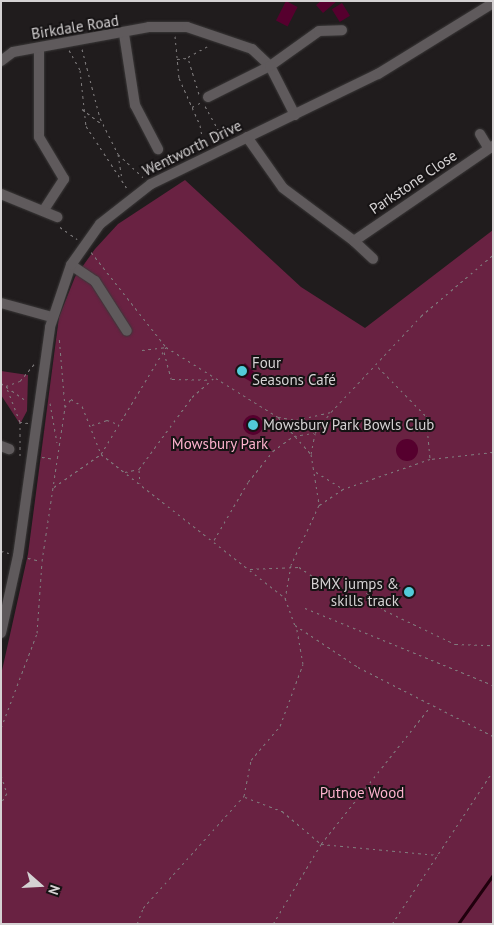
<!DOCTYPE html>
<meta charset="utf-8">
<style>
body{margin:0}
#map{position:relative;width:494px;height:925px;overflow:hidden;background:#201c1d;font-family:"PT Sans",sans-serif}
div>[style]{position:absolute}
.green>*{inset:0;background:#692242}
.stream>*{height:2.5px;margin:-1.25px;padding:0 1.25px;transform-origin:1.25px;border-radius:1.25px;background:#20000d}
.building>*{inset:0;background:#56002e;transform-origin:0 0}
.round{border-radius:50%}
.path>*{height:1px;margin-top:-0.5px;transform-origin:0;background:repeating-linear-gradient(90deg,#817e7f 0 2.5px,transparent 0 6.5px)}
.roads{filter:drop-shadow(0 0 1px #3a3838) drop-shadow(0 0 1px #3a3838)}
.minor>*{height:10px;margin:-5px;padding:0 5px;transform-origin:5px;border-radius:5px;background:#5f5a5c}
.dots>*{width:14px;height:14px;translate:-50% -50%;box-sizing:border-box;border:2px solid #161314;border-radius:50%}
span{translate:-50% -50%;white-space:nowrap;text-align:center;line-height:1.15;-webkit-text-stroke:4px #161314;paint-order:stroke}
.street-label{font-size:15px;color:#d5d2d3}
.poi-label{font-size:15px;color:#d5d2d3}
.left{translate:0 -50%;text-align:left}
.right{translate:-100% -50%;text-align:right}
.park-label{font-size:15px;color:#fcb2cd}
.frame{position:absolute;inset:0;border:2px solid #d5d2d3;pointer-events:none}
.north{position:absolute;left:15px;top:860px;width:50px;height:50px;-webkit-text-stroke:4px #161314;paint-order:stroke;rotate:109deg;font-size:14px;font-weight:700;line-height:20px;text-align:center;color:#d5d2d3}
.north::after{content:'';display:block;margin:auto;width:18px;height:22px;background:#d5d2d3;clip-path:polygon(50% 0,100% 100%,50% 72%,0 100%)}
</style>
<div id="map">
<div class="green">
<div style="clip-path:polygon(185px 180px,301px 287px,365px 328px,493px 230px,493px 924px,1px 924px,1px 675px,28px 554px,59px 317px,75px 277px,95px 249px,118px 224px)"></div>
<div style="clip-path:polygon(1px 371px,28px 375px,27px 411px,20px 424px,1px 395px)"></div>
</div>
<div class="stream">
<div style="left:458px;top:924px;width:60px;rotate:-54.5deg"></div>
</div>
<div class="building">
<div style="left:286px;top:1px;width:13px;height:22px;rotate:27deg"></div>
<div style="clip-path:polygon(321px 1px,337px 1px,323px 13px,316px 5px)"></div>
<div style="left:342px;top:3px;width:15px;height:12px;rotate:58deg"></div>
<div style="clip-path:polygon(245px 363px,258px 376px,253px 383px,236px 373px)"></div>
<div class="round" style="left:243px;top:415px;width:20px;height:20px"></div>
<div class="round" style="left:396px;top:439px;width:22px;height:22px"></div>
</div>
<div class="path">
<div style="left:175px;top:36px;width:42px;rotate:84.6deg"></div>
<div style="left:179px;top:78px;width:51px;rotate:65.9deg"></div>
<div style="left:200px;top:125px;width:22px;rotate:80deg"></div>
<div style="left:82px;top:49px;width:71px;rotate:75.4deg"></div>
<div style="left:100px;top:118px;width:40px;rotate:63.4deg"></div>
<div style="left:118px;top:154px;width:34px;rotate:43deg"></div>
<div style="left:69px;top:50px;width:23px;rotate:61deg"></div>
<div style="left:80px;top:70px;width:56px;rotate:83.9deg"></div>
<div style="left:86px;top:126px;width:77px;rotate:56.7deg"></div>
<div style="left:177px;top:59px;width:10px;rotate:-6deg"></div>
<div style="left:199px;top:94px;width:39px;rotate:-107deg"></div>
<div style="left:188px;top:57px;width:25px;rotate:-29deg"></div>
<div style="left:205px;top:106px;width:37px;rotate:61deg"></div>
<div style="left:192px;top:107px;width:9px;rotate:-27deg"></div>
<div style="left:82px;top:109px;width:25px;rotate:37deg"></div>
<div style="left:118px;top:154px;width:26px;rotate:81deg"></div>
<div style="left:164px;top:158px;width:8px;rotate:60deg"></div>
<div style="left:60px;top:227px;width:21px;rotate:35deg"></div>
<div style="left:91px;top:252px;width:121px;rotate:51.7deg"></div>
<div style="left:166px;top:347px;width:132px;rotate:32deg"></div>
<div style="left:278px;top:417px;width:50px;rotate:48.3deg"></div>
<div style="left:311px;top:454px;width:51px;rotate:80.9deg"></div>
<div style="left:142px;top:350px;width:23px;rotate:-7deg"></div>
<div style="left:164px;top:352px;width:28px;rotate:75deg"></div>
<div style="left:378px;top:367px;width:69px;rotate:45.6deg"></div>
<div style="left:426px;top:416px;width:42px;rotate:84.6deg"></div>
<div style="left:172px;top:379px;width:39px;rotate:1deg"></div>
<div style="left:1px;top:383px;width:28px;rotate:35deg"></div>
<div style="left:50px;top:403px;width:40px;rotate:80deg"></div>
<div style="left:65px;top:407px;width:10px;rotate:-53deg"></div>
<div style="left:71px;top:399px;width:13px;rotate:32deg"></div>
<div style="left:82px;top:406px;width:52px;rotate:68.4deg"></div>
<div style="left:101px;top:454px;width:234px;rotate:38deg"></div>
<div style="left:278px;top:417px;width:18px;rotate:9deg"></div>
<div style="left:296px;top:420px;width:36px;rotate:-13deg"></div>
<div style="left:28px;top:423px;width:8px;rotate:-173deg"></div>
<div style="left:20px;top:422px;width:39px;rotate:-111deg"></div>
<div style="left:6px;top:386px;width:15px;rotate:-20deg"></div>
<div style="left:20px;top:381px;width:23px;rotate:-50deg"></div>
<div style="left:92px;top:425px;width:16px;rotate:-18deg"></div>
<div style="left:107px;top:420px;width:12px;rotate:20deg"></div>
<div style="left:493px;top:452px;width:63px;rotate:173.7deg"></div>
<div style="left:430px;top:459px;width:92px;rotate:161deg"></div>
<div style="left:343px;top:489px;width:29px;rotate:146deg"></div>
<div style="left:319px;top:505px;width:66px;rotate:115deg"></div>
<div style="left:291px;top:565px;width:34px;rotate:100deg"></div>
<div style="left:285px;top:598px;width:29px;rotate:70deg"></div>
<div style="left:295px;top:625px;width:76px;rotate:33.7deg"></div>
<div style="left:358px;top:667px;width:152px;rotate:27.1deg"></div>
<div style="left:311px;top:454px;width:21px;rotate:-79deg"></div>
<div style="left:315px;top:433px;width:26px;rotate:-53deg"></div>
<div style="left:331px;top:412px;width:132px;rotate:-46.8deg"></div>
<div style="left:421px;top:316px;width:94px;rotate:-40.3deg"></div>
<div style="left:20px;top:456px;width:34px;rotate:-90deg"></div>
<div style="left:42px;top:457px;width:13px;rotate:9deg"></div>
<div style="left:139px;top:470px;width:13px;rotate:86deg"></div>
<div style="left:125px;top:472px;width:14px;rotate:-12deg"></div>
<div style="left:139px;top:469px;width:89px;rotate:-53.6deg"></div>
<div style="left:192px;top:397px;width:29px;rotate:-41deg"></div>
<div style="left:316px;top:472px;width:31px;rotate:32deg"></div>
<div style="left:54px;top:487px;width:57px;rotate:-35.1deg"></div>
<div style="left:101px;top:454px;width:125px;rotate:-58.7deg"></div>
<div style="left:214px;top:540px;width:67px;rotate:-59.6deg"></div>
<div style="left:248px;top:482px;width:40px;rotate:-51deg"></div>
<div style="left:273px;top:451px;width:26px;rotate:-36deg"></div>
<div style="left:294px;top:436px;width:20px;rotate:-9deg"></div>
<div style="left:1px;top:551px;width:8px;rotate:14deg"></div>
<div style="left:28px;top:558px;width:13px;rotate:13deg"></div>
<div style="left:250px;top:569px;width:49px;rotate:-2.3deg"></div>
<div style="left:299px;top:567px;width:32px;rotate:34deg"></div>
<div style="left:326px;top:585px;width:36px;rotate:5deg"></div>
<div style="left:362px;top:588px;width:31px;rotate:45deg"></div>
<div style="left:384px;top:610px;width:79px;rotate:25.6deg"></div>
<div style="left:455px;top:644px;width:38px;rotate:2deg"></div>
<div style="left:305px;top:608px;width:203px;rotate:22.3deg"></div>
<div style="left:1px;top:728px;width:102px;rotate:-69.2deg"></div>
<div style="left:37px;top:633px;width:72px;rotate:-86deg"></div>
<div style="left:42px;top:561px;width:156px;rotate:-81.5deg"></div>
<div style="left:65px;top:407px;width:71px;rotate:-94.8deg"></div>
<div style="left:1px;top:775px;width:19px;rotate:72deg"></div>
<div style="left:7px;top:793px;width:12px;rotate:121deg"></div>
<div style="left:245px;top:797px;width:40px;rotate:21deg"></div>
<div style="left:282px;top:811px;width:51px;rotate:40.2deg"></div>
<div style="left:321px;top:844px;width:117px;rotate:5.4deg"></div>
<div style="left:137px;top:924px;width:17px;rotate:-69deg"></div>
<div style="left:143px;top:908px;width:151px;rotate:-48deg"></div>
<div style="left:244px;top:796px;width:37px;rotate:-79deg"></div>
<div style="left:251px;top:760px;width:45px;rotate:-49.5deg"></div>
<div style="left:280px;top:726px;width:66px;rotate:-69.6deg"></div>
<div style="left:303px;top:664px;width:39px;rotate:-100deg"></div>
<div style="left:273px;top:924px;width:93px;rotate:-59deg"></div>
<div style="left:321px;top:844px;width:174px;rotate:-51.5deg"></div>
<div style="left:392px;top:924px;width:183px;rotate:-56.6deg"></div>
</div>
<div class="roads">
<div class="minor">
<div style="left:124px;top:34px;width:72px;rotate:81.2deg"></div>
<div style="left:135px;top:105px;width:50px;rotate:62.4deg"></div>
<div style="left:39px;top:48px;width:89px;rotate:90deg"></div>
<div style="left:39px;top:137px;width:49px;rotate:59.2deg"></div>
<div style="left:64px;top:179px;width:38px;rotate:123deg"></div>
<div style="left:1px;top:61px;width:15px;rotate:-37deg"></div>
<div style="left:13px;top:52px;width:138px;rotate:-10.4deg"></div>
<div style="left:149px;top:27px;width:38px"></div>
<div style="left:187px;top:27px;width:69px;rotate:18.7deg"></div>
<div style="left:252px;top:49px;width:25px;rotate:43deg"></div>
<div style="left:270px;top:66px;width:55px;rotate:63deg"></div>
<div style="left:208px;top:97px;width:69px;rotate:-26.6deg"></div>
<div style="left:270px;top:66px;width:60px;rotate:-35.5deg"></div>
<div style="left:319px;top:31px;width:23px;rotate:-2deg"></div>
<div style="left:480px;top:134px;width:17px;rotate:59deg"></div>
<div style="left:247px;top:137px;width:62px;rotate:54.8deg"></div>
<div style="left:283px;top:188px;width:89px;rotate:36.7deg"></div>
<div style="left:354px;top:241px;width:168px;rotate:-34.4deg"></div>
<div style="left:1px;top:194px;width:61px;rotate:22.3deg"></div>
<div style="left:354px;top:241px;width:26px;rotate:43deg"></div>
<div style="left:71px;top:265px;width:29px;rotate:34deg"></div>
<div style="left:95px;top:281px;width:59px;rotate:57.4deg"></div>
<div style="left:1px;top:303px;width:53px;rotate:15.4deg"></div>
<div style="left:1px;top:446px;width:9px;rotate:21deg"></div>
<div style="left:1px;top:633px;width:79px;rotate:-77.6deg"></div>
<div style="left:18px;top:556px;width:231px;rotate:-82deg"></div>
<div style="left:50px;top:327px;width:65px;rotate:-71.3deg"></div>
<div style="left:71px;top:265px;width:50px;rotate:-54.7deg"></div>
<div style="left:100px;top:224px;width:65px;rotate:-38.1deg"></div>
<div style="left:151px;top:184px;width:252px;rotate:-25.9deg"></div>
<div style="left:378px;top:74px;width:135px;rotate:-31.7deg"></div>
</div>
</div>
<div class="dots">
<div style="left:242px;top:371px;background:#52cbd9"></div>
<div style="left:253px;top:425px;background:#52cbd9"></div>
<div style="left:409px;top:592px;background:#52cbd9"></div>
</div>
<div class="street-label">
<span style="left:75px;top:27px;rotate:-9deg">Birkdale Road</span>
<span style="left:192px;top:148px;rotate:-26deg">Wentworth Drive</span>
<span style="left:413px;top:182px;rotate:-34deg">Parkstone Close</span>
</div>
<div class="poi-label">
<span class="left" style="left:252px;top:371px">Four<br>Seasons Café</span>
<span class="left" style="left:263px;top:425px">Mowsbury Park Bowls Club</span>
<span class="right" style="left:399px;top:592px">BMX jumps &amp;<br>skills track</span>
</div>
<div class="park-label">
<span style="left:220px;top:444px">Mowsbury Park</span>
<span style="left:362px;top:793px">Putnoe Wood</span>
</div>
<div class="frame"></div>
<div class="north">N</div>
</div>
